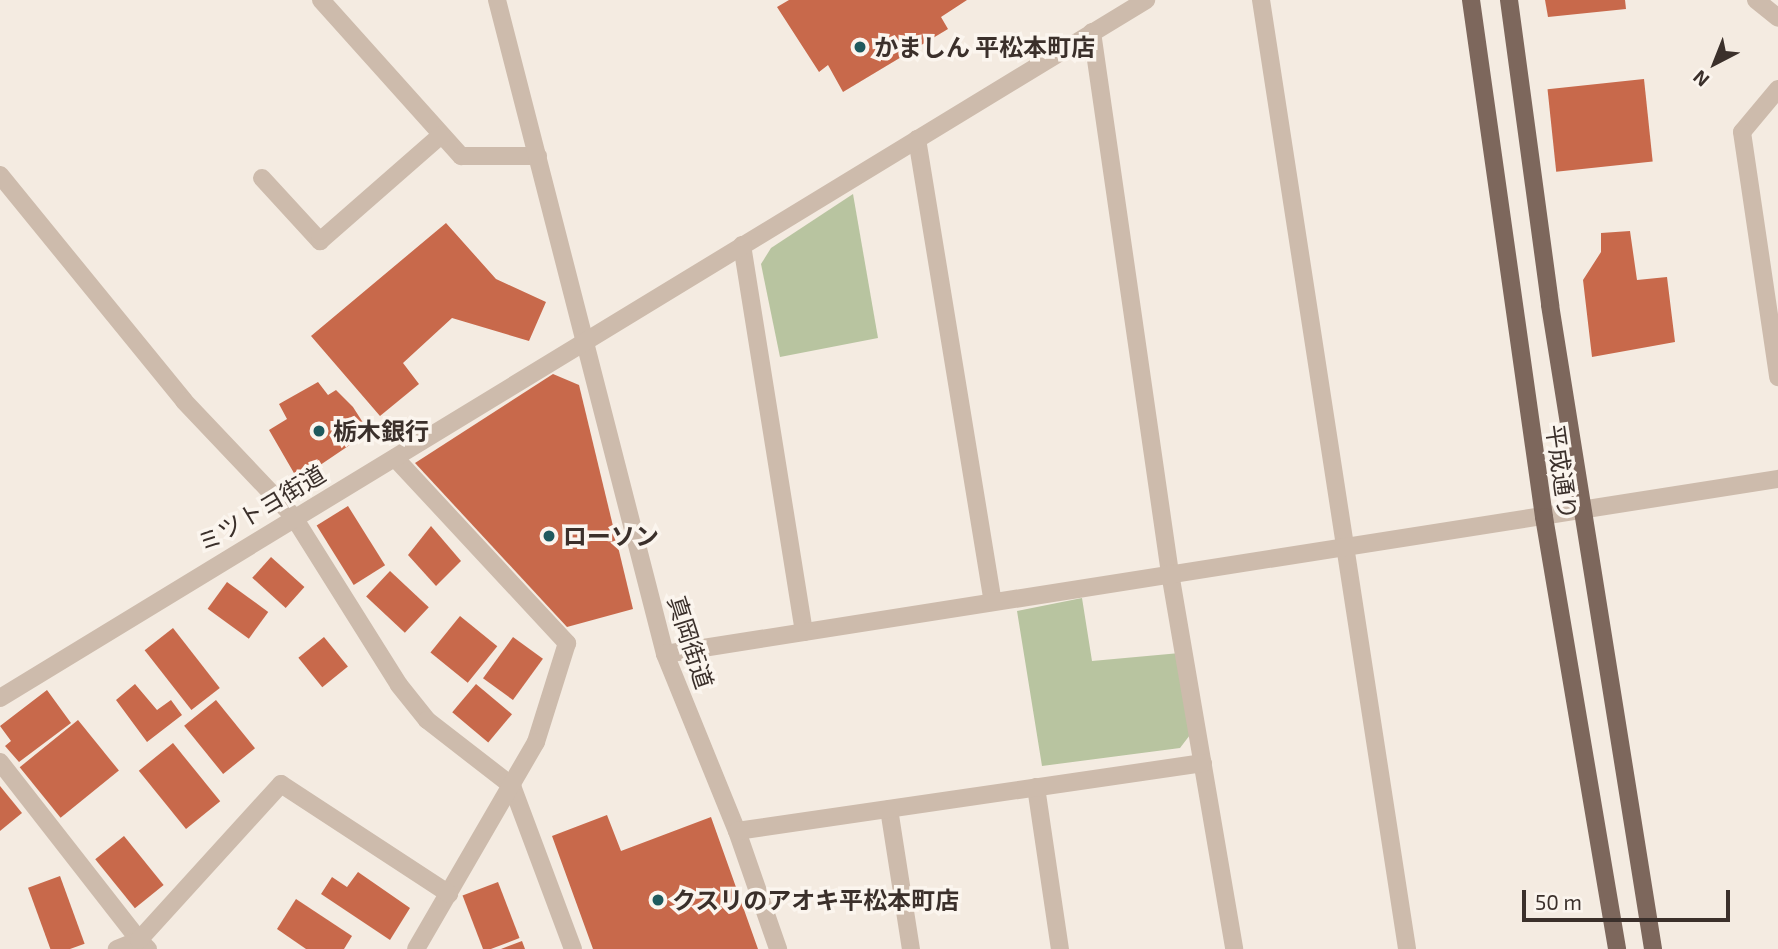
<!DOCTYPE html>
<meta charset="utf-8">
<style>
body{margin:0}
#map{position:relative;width:1778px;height:949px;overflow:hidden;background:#f4ebe1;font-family:"Exo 2","Noto Sans JP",sans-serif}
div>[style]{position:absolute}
.green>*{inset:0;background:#b8c4a0}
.building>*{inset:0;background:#c8694b;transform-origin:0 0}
.minor>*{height:18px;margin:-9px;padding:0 9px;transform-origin:9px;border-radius:9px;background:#cdbbac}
.tertiary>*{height:18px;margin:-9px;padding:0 9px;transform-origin:9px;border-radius:9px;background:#cdbbac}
.primary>*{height:18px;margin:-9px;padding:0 9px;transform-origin:9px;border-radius:9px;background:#7d675c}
.dots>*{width:19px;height:19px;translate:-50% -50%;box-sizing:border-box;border:4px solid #fbf5ee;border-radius:50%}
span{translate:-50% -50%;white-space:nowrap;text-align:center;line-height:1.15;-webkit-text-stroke:7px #fbf5ee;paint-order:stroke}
.poi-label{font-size:24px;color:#3b302b;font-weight:700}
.left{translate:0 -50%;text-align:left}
.street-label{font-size:24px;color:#3b302b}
.north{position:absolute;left:1680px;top:28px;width:70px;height:70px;-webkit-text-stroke:5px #fbf5ee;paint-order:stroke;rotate:222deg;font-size:19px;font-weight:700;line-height:28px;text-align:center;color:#3b302b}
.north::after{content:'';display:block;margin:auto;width:24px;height:32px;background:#3b302b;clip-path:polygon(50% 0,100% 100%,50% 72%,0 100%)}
.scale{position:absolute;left:1522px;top:890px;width:208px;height:32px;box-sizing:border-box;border:4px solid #3b302b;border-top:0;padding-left:9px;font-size:21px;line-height:24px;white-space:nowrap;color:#3b302b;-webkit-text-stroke:5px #fbf5ee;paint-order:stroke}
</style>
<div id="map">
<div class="green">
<div style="clip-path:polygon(853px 194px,878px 338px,780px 357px,761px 264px,771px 248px)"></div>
<div style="clip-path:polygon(1082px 598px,1092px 661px,1180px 653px,1193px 731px,1180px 748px,1042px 766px,1017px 611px)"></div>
</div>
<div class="building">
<div style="clip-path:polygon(789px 0,967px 0,941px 17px,948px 29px,843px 92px,828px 65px,819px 72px,777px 7px)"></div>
<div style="clip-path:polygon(1545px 0,1625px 0,1626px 9px,1548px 17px)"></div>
<div style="left:1644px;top:79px;width:83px;height:97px;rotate:84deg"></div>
<div style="clip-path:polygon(446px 223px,496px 279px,546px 302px,529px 341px,452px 318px,403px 363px,419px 384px,380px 416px,311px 336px)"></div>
<div style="clip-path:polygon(1630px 231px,1637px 280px,1667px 277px,1675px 342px,1592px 357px,1583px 280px,1601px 252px,1601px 233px)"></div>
<div style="clip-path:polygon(553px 374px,579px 385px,633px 609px,567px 627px,415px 463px)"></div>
<div style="clip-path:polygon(318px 382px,328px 395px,336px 390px,353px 407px,369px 432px,298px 480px,269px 430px,287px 419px,279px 404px)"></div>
<div style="left:348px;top:506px;width:70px;height:37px;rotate:58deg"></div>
<div style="clip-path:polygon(431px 526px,461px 561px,436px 586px,408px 555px)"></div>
<div style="left:271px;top:557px;width:45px;height:28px;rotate:42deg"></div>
<div style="left:390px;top:571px;width:53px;height:35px;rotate:43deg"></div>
<div style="left:227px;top:582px;width:51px;height:33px;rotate:36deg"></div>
<div style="left:460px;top:616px;width:48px;height:47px;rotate:39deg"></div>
<div style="left:173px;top:628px;width:76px;height:36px;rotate:52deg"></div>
<div style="left:324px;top:637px;width:38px;height:33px;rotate:51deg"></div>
<div style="left:513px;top:637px;width:37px;height:51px;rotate:36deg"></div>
<div style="clip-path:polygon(135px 684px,157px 710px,171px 700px,182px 715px,147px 742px,116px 700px)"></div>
<div style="left:476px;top:684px;width:47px;height:37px;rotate:40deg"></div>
<div style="clip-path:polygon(47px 690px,71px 723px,19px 762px,5px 746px,11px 741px,0 726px)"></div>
<div style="left:216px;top:700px;width:62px;height:41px;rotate:51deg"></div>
<div style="left:78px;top:720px;width:65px;height:75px;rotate:51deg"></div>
<div style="left:173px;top:743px;width:75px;height:44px;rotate:51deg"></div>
<div style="clip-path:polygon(0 786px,22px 813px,0 831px)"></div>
<div style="clip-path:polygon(607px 815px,621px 851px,711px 817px,758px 949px,593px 949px,552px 836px)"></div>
<div style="left:124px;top:836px;width:63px;height:37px;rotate:51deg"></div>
<div style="clip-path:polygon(358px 872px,410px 908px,390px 940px,321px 894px,332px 877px,347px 887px)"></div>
<div style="left:60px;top:876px;width:72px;height:34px;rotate:70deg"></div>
<div style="left:498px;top:882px;width:60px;height:38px;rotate:69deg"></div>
<div style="clip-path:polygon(296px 899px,352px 936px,344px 949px,306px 949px,277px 929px)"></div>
<div style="clip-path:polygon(522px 941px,525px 949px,501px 949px)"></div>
</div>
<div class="minor">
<div style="left:321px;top:0;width:210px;rotate:48.1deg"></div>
<div style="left:461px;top:156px;width:77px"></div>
<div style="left:497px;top:0;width:675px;rotate:75.59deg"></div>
<div style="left:665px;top:654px;width:191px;rotate:67.9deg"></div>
<div style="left:737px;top:831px;width:125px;rotate:70.8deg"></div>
<div style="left:1261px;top:0;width:960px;rotate:81.25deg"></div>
<div style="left:1092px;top:32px;width:547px;rotate:81.8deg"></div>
<div style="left:1170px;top:573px;width:381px;rotate:80.3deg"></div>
<div style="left:1778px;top:89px;width:56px;rotate:129.9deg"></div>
<div style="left:1742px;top:132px;width:248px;rotate:81.6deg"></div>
<div style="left:917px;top:139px;width:469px;rotate:80.7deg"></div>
<div style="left:0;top:175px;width:291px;rotate:50.8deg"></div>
<div style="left:184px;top:401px;width:158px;rotate:46.5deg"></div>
<div style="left:293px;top:516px;width:199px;rotate:57.9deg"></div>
<div style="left:399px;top:685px;width:45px;rotate:51.3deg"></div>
<div style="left:427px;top:720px;width:108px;rotate:37.8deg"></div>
<div style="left:512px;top:786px;width:174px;rotate:69.5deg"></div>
<div style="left:262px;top:178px;width:86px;rotate:47.4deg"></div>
<div style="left:320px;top:241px;width:161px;rotate:-41.2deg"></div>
<div style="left:742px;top:245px;width:392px;rotate:80.9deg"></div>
<div style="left:395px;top:458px;width:253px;rotate:47.1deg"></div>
<div style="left:567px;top:643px;width:104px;rotate:107.4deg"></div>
<div style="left:536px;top:742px;width:239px;rotate:120.1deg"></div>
<div style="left:665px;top:654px;width:1127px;rotate:-8.94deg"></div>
<div style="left:0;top:762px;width:226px;rotate:52deg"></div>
<div style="left:139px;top:940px;width:24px;rotate:158deg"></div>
<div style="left:1036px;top:787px;width:164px;rotate:81.6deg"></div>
<div style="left:889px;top:809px;width:142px;rotate:81.1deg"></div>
<div style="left:737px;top:831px;width:471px;rotate:-8.3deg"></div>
<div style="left:148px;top:949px;width:13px;rotate:-135deg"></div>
<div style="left:139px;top:940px;width:211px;rotate:-47.7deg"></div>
<div style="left:281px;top:784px;width:201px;rotate:33.2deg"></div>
</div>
<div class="tertiary">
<div style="left:1756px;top:0;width:28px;rotate:39deg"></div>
<div style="left:0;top:698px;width:1342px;rotate:-31.34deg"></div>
</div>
<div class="primary">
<div style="left:1471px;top:0;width:522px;rotate:81.96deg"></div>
<div style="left:1544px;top:517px;width:438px;rotate:80.4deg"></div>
<div style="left:1509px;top:0;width:308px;rotate:82.3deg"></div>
<div style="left:1550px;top:305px;width:652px;rotate:80.91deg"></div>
</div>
<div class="dots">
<div style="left:860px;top:47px;background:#1f5a5e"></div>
<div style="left:319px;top:431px;background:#1f5a5e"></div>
<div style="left:549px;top:536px;background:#1f5a5e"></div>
<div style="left:658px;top:900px;background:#1f5a5e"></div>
</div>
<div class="poi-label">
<span class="left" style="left:874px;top:47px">かましん 平松本町店</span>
<span class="left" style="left:333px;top:431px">栃木銀行</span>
<span class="left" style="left:563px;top:536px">ローソン</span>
<span class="left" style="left:672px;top:900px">クスリのアオキ平松本町店</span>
</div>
<div class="street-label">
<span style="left:1562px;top:472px;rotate:82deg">平成通り</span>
<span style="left:261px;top:508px;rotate:-31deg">ミツトヨ街道</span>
<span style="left:691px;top:642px;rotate:72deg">真岡街道</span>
</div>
<div class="north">N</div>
<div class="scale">50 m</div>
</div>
